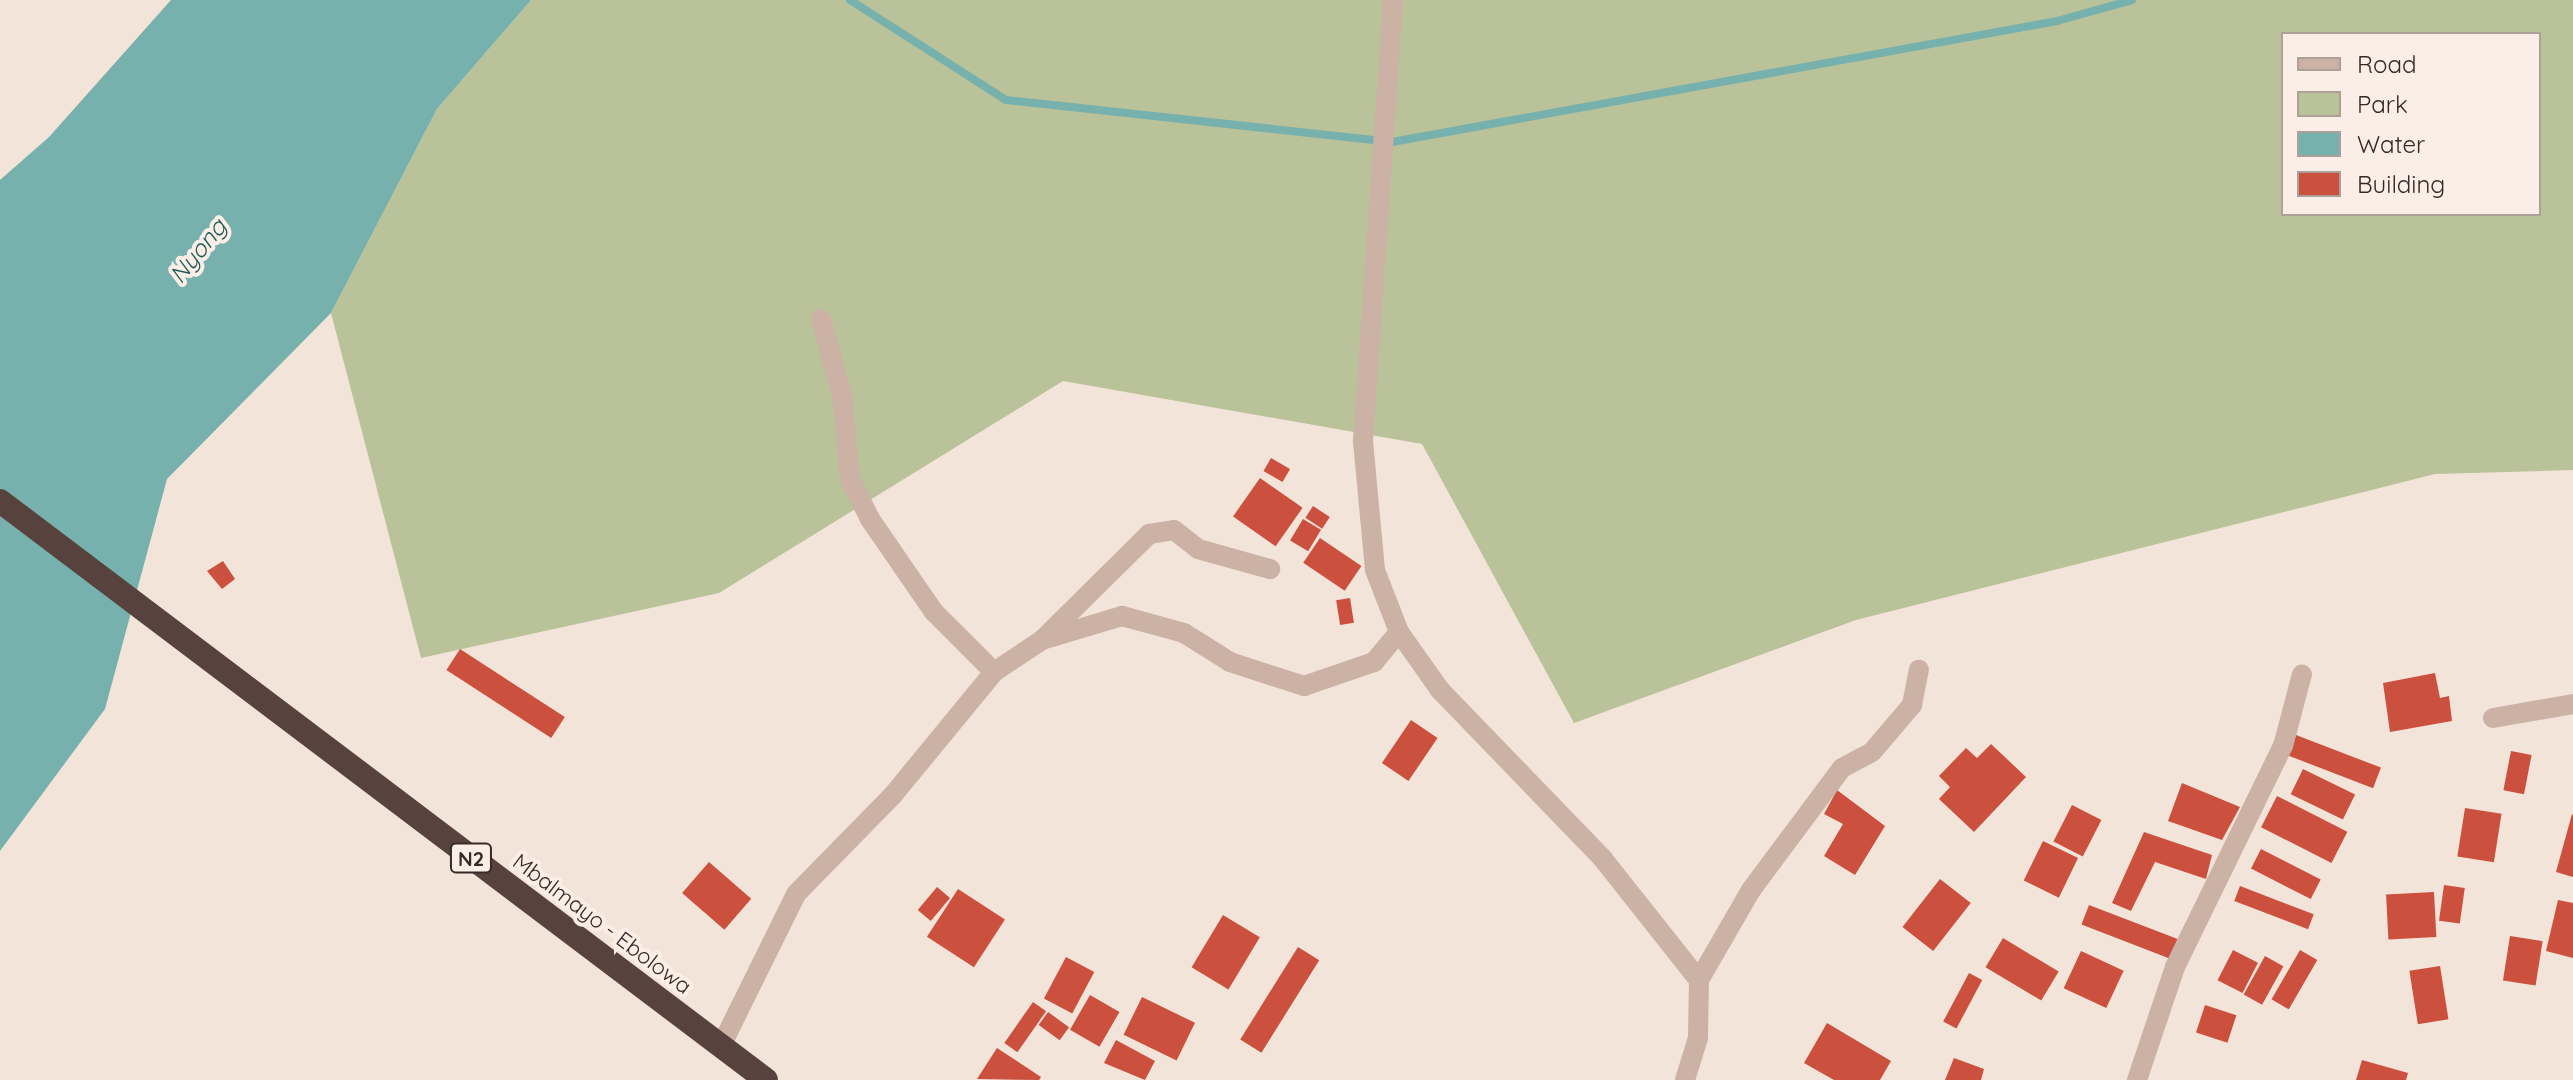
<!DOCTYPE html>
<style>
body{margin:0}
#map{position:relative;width:2573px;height:1080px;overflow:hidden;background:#f3e4d9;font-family:Quicksand,sans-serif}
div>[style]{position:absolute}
.green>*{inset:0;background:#b9c298}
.water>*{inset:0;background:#77b1ad}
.stream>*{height:8px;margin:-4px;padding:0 4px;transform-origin:4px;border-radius:4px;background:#77b1ad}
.building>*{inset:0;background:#cc503e;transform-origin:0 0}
.street>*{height:20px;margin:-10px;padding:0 10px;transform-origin:10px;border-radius:10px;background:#cbb2a5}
.highway>*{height:24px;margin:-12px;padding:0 12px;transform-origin:12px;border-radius:12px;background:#58423d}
span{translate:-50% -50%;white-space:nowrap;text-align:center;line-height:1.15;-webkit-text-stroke:8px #faeee6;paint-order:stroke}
.shield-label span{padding:2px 6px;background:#faeee6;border:2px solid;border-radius:6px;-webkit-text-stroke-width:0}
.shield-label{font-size:20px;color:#362a26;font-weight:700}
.street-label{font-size:22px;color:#362a26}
.water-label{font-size:24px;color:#1a5a57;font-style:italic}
.legend{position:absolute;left:2281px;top:32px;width:260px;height:184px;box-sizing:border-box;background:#faeee6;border:2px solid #aca099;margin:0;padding:10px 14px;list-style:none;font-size:24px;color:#362a26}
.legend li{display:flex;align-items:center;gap:16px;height:40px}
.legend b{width:40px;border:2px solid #aca099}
</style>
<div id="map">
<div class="green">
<div style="clip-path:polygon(evenodd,531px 0,2573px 0,2573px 470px,2435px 474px,1856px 620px,1574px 723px,1422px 444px,1063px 381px,719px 593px,421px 658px,331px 313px,437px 109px,531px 0,2283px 34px,2539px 34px,2539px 214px,2283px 214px,2283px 34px)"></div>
</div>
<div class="water">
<div style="clip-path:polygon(171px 0,531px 0,437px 109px,331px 313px,167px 479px,105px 709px,0 851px,0 180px,49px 137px)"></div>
</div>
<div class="stream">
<div style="left:850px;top:0;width:185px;rotate:32.7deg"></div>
<div style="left:1006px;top:100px;width:388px;rotate:6.2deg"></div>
<div style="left:1392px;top:142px;width:676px;rotate:-10.31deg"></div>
<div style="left:2057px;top:21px;width:78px;rotate:-15.6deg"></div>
</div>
<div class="building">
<div style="left:1271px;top:458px;width:22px;height:15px;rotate:30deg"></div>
<div style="left:1260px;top:478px;width:52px;height:47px;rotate:35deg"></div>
<div style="left:1313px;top:506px;width:20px;height:14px;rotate:33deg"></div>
<div style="left:1303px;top:519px;width:21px;height:25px;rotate:31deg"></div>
<div style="left:1320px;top:538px;width:50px;height:30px;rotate:34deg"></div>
<div style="clip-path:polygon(223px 561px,235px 579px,222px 589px,207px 571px)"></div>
<div style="left:1350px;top:598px;width:25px;height:14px;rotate:81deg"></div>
<div style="left:460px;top:649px;width:125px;height:25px;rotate:33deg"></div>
<div style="clip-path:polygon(2435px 673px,2440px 698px,2449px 696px,2452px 721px,2390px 732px,2383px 683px)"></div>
<div style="left:1411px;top:720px;width:32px;height:52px;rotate:34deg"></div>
<div style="left:2296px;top:735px;width:91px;height:22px;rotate:21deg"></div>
<div style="clip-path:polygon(1991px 744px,2026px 777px,1974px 832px,1939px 799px,1950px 787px,1939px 776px,1966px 748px,1977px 758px)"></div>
<div style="left:2511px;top:751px;width:21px;height:40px;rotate:11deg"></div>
<div style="left:2303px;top:769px;width:58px;height:28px;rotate:26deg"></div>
<div style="clip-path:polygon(2182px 783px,2240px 807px,2222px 840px,2168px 821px)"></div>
<div style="clip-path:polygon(1837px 790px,1885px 826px,1855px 875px,1824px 856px,1843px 824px,1824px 814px)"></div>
<div style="left:2277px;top:796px;width:79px;height:35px;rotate:27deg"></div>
<div style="left:2072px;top:805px;width:33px;height:41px;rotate:27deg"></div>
<div style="left:2465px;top:808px;width:37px;height:49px;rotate:9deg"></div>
<div style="clip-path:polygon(2572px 814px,2573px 815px,2573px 877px,2556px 872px)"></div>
<div style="clip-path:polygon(2144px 832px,2212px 855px,2206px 879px,2155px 862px,2131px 911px,2112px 903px)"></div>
<div style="left:2043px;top:841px;width:39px;height:44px;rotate:26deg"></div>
<div style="left:2261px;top:849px;width:67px;height:22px;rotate:27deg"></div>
<div style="left:709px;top:862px;width:56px;height:41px;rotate:41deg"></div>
<div style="left:1940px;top:879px;width:39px;height:61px;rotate:38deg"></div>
<div style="left:2444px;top:885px;width:21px;height:36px;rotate:8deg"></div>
<div style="left:2240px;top:886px;width:79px;height:16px;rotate:21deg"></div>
<div style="left:937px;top:887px;width:17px;height:30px;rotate:40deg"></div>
<div style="left:958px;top:889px;width:56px;height:57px;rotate:33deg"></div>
<div style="left:2434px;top:892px;width:45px;height:48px;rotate:87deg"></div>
<div style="clip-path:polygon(2558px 900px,2573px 903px,2573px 958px,2546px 951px)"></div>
<div style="left:2089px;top:905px;width:95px;height:21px;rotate:21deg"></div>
<div style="left:1223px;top:915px;width:43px;height:61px;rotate:31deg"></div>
<div style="left:2510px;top:936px;width:33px;height:45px;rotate:9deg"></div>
<div style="left:2003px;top:938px;width:65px;height:34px;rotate:31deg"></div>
<div style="left:1298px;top:947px;width:25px;height:109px;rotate:32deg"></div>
<div style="left:2233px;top:950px;width:28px;height:34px;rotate:27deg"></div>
<div style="left:2300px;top:950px;width:20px;height:57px;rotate:30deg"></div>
<div style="left:2081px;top:951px;width:47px;height:41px;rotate:25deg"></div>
<div style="left:2265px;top:956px;width:21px;height:44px;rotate:29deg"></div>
<div style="left:1066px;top:957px;width:32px;height:47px;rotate:28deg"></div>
<div style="left:2440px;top:966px;width:54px;height:31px;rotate:81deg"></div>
<div style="left:1969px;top:973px;width:15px;height:55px;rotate:28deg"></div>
<div style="left:1090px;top:995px;width:34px;height:40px;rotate:30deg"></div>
<div style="left:1142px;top:997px;width:59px;height:42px;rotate:26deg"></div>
<div style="left:1033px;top:1002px;width:16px;height:50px;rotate:35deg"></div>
<div style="left:2205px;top:1005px;width:33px;height:29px;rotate:18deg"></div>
<div style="left:1048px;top:1012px;width:26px;height:16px;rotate:36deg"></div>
<div style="clip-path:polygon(1827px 1023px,1891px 1061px,1880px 1080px,1834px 1080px,1804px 1063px)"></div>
<div style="clip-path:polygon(1116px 1040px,1155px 1061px,1145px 1080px,1104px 1063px)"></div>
<div style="clip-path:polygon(997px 1048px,1041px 1077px,1039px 1080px,977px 1079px)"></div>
<div style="clip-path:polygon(1954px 1058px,1984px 1069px,1981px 1080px,1945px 1080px)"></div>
<div style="clip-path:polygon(2362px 1060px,2408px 1073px,2406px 1080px,2356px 1080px)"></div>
</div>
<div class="street">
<div style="left:1393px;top:0;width:442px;rotate:93.9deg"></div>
<div style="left:1363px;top:441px;width:130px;rotate:84.7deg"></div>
<div style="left:1375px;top:570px;width:66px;rotate:68.8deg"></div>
<div style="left:1399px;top:632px;width:71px;rotate:54.7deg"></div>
<div style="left:1440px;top:690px;width:235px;rotate:46deg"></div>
<div style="left:1603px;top:859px;width:154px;rotate:51.6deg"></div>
<div style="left:1699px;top:980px;width:58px;rotate:91deg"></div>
<div style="left:1698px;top:1038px;width:44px;rotate:107.2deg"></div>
<div style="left:821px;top:319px;width:79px;rotate:74.6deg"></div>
<div style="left:842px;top:395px;width:84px;rotate:84.6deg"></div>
<div style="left:850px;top:479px;width:45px;rotate:63.4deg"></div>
<div style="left:870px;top:519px;width:113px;rotate:55.5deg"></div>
<div style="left:934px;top:612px;width:85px;rotate:45deg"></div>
<div style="left:1042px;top:640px;width:151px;rotate:-44.7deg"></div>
<div style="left:1149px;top:534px;width:25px;rotate:-9deg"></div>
<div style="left:1174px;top:530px;width:31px;rotate:38deg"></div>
<div style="left:1198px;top:549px;width:75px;rotate:15.5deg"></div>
<div style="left:2493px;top:718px;width:81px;rotate:-9.9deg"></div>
<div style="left:1699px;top:980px;width:104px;rotate:-60deg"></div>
<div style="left:1751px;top:890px;width:152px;rotate:-53.3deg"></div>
<div style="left:1842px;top:768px;width:34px;rotate:-28deg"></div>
<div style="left:1872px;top:752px;width:62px;rotate:-49.6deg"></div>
<div style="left:1912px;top:705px;width:36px;rotate:-79deg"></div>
<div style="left:721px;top:1046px;width:169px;rotate:-63.7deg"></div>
<div style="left:796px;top:894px;width:139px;rotate:-45.6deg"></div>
<div style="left:893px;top:795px;width:159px;rotate:-50.6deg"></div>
<div style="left:994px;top:672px;width:58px;rotate:-33.7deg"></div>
<div style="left:1042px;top:640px;width:84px;rotate:-16.7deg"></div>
<div style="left:1122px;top:616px;width:64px;rotate:15.3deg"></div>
<div style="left:1184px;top:633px;width:54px;rotate:32.2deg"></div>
<div style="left:1230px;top:662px;width:78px;rotate:18deg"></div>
<div style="left:1304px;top:686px;width:74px;rotate:-18.9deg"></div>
<div style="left:1374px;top:662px;width:39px;rotate:-50deg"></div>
<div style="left:2137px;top:1080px;width:119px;rotate:-71.4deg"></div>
<div style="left:2175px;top:967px;width:246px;rotate:-64deg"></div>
<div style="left:2283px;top:746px;width:74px;rotate:-75.2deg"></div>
</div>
<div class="highway">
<div style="left:0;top:501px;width:960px;rotate:37.08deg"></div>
</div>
<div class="shield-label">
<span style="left:471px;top:858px">N2</span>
</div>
<div class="street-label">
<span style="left:602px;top:924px;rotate:37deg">Mbalmayo - Ebolowa</span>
</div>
<div class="water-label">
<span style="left:198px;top:251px;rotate:-51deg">Nyong</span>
</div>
<ul class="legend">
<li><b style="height:10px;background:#cbb2a5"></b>Road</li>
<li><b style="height:22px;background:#b9c298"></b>Park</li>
<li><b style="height:22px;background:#77b1ad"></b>Water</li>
<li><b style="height:22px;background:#cc503e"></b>Building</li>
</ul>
</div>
